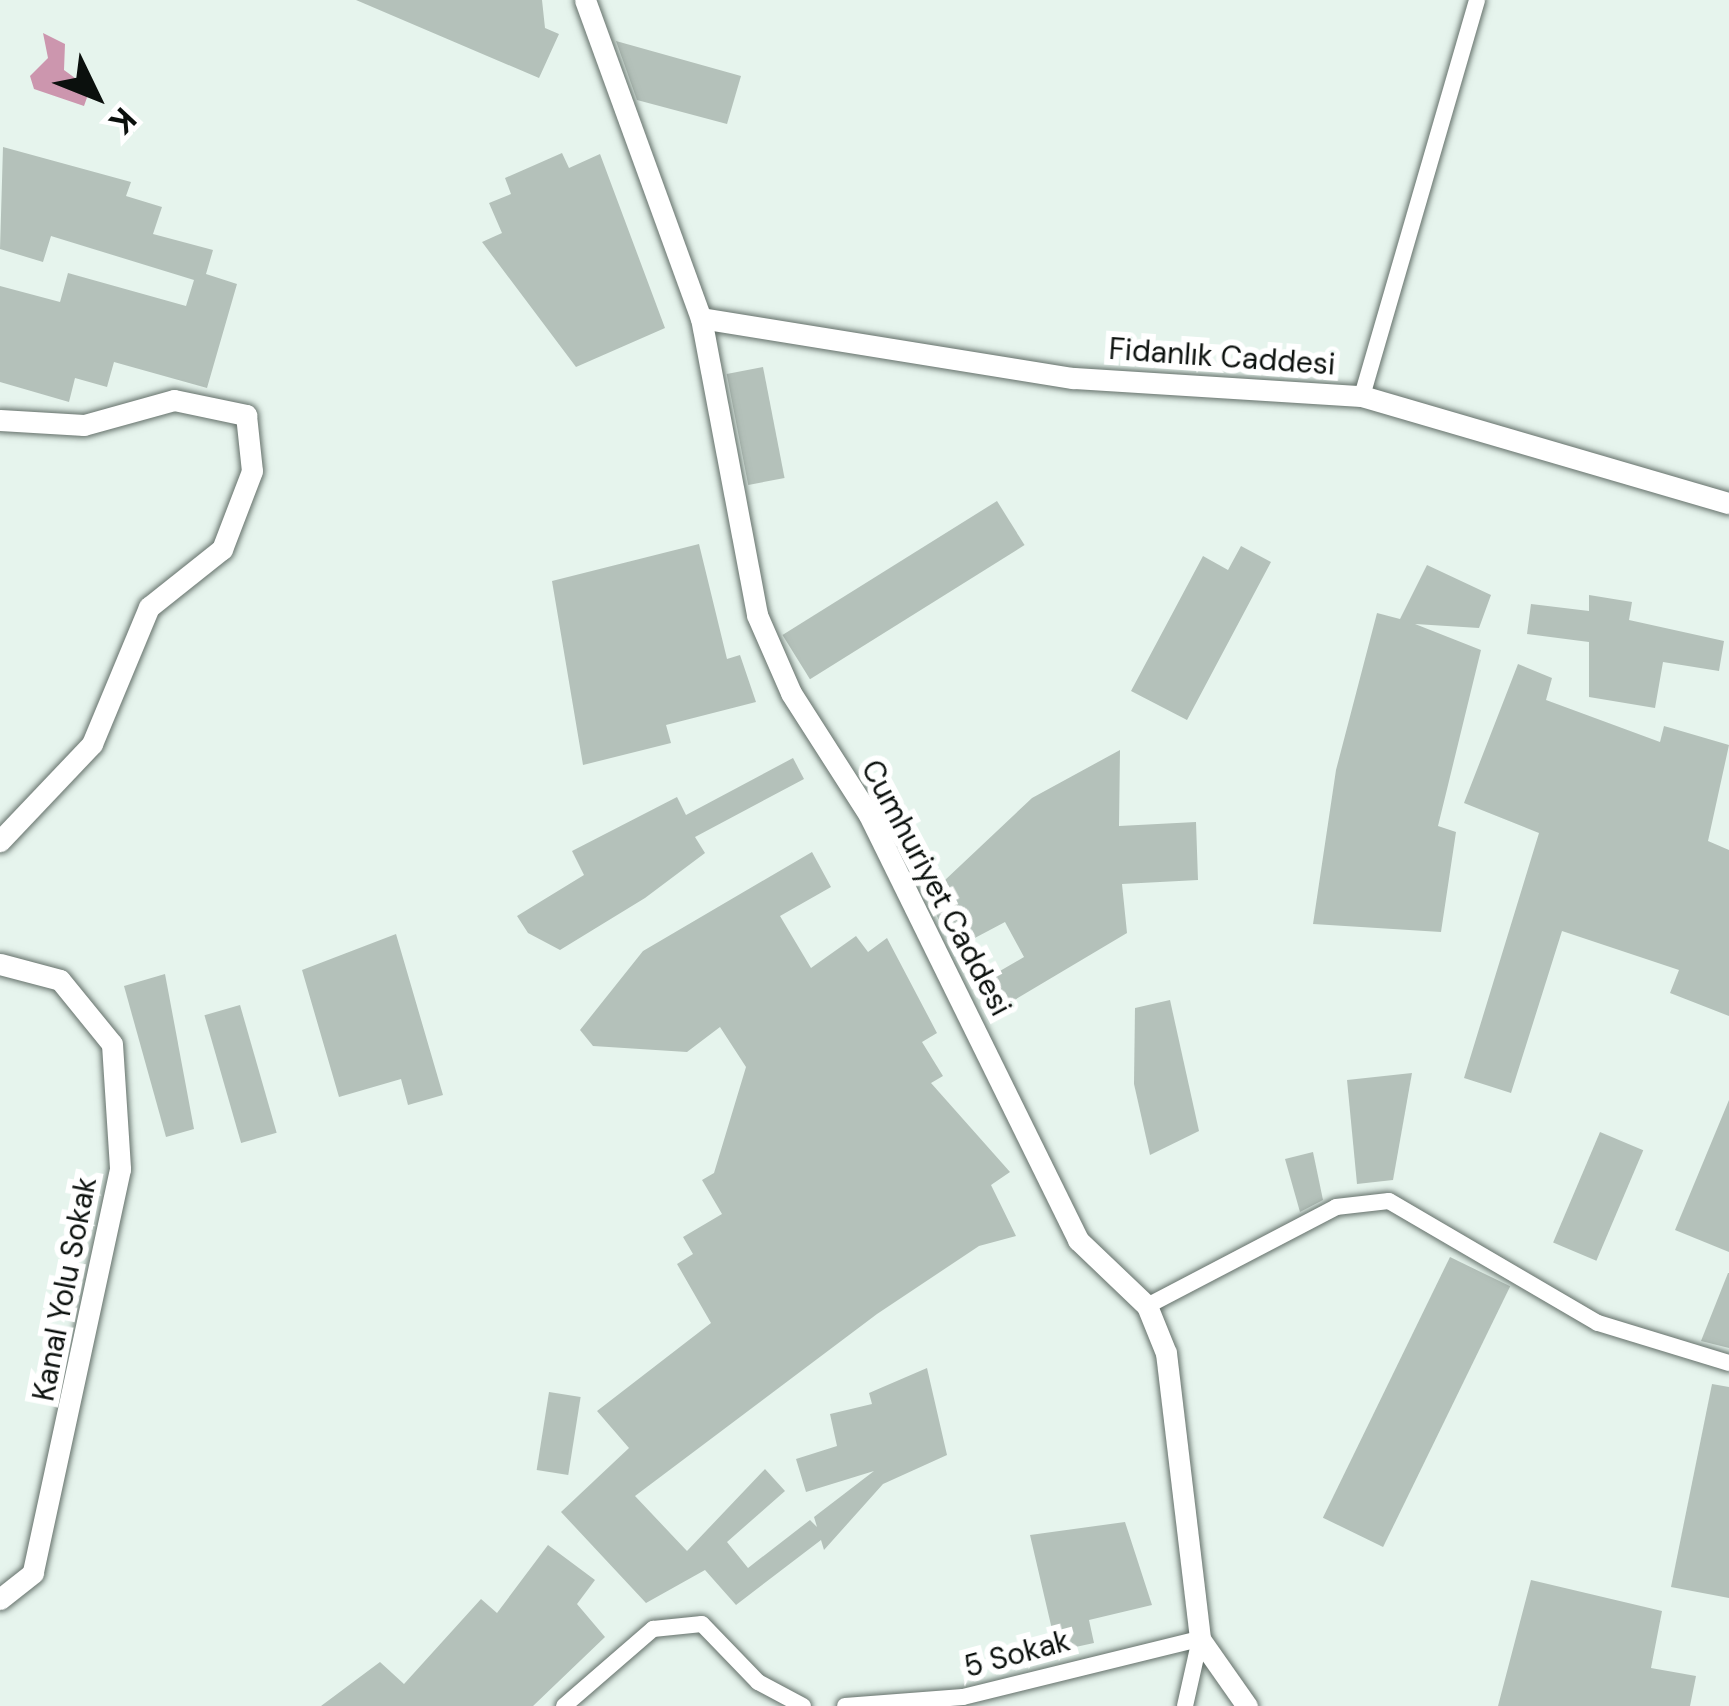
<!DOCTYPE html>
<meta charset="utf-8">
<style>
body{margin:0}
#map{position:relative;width:1729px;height:1706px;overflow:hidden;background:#e6f4ed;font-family:"DM Sans",sans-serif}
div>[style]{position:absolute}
.water>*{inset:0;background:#cc96ae}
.building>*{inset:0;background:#b4c1ba;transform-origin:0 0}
.roads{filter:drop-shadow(0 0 3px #64706a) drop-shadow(0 0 3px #64706a)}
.minor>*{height:16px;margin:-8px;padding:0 8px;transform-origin:8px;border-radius:8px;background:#fff}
.tertiary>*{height:21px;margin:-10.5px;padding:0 10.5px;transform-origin:10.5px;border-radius:10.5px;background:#fff}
span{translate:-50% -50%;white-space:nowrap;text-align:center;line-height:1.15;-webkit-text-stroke:12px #fff;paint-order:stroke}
.street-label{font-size:30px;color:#0b100d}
.north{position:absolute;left:36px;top:36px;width:120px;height:120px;-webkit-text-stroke:9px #fff;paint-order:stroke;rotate:133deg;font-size:33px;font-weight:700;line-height:48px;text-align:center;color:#0b100d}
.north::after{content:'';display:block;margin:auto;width:42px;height:54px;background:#0b100d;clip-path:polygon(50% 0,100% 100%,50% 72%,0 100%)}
</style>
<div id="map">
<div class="water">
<div style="clip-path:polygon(43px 33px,65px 44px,64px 70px,90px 89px,84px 106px,34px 89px,30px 76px,48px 58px)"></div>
</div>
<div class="building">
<div style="clip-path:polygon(356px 0,542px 0,545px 28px,559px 34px,539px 78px)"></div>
<div style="clip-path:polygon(616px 41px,741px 76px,727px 124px,637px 100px)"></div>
<div style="clip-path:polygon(3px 147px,131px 182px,126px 196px,162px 207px,153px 234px,213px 250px,206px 274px,237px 284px,207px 388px,114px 362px,107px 387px,75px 378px,69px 402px,0 382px,0 286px,60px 302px,68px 273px,186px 306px,194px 280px,51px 236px,43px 262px,0 249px)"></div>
<div style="clip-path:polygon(562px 153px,569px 168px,600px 154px,665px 328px,576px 367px,482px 242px,502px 233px,489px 203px,511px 194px,505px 178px)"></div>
<div style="left:763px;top:367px;width:113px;height:37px;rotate:79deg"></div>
<div style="left:997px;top:501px;width:52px;height:253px;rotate:58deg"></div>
<div style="clip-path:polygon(699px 544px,727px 659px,740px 655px,756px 702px,666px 725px,671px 743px,583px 765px,552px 581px)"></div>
<div style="clip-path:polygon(1241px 546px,1271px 562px,1187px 720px,1131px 691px,1203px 556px,1228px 570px)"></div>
<div style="clip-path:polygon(1427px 565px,1491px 595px,1479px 628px,1415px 624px,1481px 650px,1438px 826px,1456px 832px,1441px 932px,1313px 924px,1336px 770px,1377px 613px,1400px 619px)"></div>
<div style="clip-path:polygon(1589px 595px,1632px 602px,1629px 620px,1724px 641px,1719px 671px,1663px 662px,1655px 708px,1589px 697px,1589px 642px,1527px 634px,1531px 604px,1589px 611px)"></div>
<div style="clip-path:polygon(1518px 664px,1552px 678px,1546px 700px,1660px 742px,1664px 726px,1729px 745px,1708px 841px,1729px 850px,1729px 1016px,1670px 993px,1679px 970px,1562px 931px,1511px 1093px,1464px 1078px,1539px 833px,1464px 803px)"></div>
<div style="clip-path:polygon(1120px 750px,1119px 826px,1196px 822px,1198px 880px,1122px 884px,1127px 933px,991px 1014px,974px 986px,1024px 957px,1005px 922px,954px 949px,927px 897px,1032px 798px)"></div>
<div style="clip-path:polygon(793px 758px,804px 779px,695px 837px,705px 853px,645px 898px,560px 950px,528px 933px,517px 916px,584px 875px,572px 851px,677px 797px,686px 815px)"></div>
<div style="clip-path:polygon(812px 852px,831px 887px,780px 916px,811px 968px,856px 936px,868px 952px,887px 938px,937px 1033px,922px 1042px,943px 1076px,931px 1083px,1010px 1172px,991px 1185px,1016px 1236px,979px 1246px,877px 1314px,635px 1496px,687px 1551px,765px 1469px,785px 1491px,727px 1542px,748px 1568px,810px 1520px,817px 1527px,814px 1517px,874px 1471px,806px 1492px,796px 1459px,837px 1446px,830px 1414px,872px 1404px,869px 1393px,927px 1368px,947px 1455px,883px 1484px,824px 1550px,821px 1540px,736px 1605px,705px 1570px,646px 1603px,561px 1512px,629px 1448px,597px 1411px,711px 1323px,677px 1264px,693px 1254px,683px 1237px,722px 1214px,702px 1180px,714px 1173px,746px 1067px,720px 1027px,687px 1052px,593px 1046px,580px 1030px,643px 951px)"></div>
<div style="clip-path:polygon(396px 934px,443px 1095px,408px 1105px,401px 1079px,339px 1097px,302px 970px)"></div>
<div style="clip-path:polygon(165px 974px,194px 1129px,166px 1137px,124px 986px)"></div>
<div style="clip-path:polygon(1170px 1000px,1199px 1131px,1150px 1155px,1134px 1084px,1135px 1008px)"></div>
<div style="left:240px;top:1005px;width:133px;height:37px;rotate:74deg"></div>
<div style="clip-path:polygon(1412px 1073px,1393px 1180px,1357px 1184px,1347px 1080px)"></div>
<div style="clip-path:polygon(1729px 1100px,1729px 1252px,1675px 1230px)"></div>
<div style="left:1600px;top:1132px;width:47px;height:120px;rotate:23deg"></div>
<div style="clip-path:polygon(1313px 1152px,1323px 1200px,1300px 1212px,1285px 1159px)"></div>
<div style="left:1450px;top:1257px;width:67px;height:290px;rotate:26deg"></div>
<div style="clip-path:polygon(1728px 1273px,1729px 1273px,1729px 1348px,1701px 1341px)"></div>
<div style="clip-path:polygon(1712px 1384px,1729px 1387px,1729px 1598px,1671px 1587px)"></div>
<div style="left:549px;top:1392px;width:32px;height:79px;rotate:9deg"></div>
<div style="clip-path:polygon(1125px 1522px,1152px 1605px,1089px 1620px,1094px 1643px,1057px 1651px,1030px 1535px)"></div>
<div style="clip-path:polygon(548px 1545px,595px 1580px,577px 1604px,605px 1637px,533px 1706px,321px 1706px,380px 1662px,404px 1684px,481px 1599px,497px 1613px)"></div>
<div style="clip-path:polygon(1531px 1580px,1662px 1611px,1651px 1668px,1696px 1676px,1690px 1706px,1498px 1706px)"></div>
</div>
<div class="roads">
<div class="minor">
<div style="left:1362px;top:396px;width:412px;rotate:-73.8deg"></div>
<div style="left:1147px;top:1306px;width:213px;rotate:-27.6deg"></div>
<div style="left:1336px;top:1207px;width:53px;rotate:-6.5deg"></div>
<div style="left:1389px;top:1201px;width:242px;rotate:30.3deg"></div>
<div style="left:1598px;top:1323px;width:137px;rotate:17deg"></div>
<div style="left:564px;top:1706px;width:118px;rotate:-40.9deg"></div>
<div style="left:653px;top:1629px;width:49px;rotate:-5.8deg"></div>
<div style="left:702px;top:1624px;width:81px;rotate:46deg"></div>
<div style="left:758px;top:1682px;width:51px;rotate:28.1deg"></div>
<div style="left:845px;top:1706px;width:118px;rotate:-4.4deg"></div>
<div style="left:963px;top:1697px;width:244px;rotate:-13.8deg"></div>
<div style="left:1200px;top:1639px;width:69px;rotate:102.6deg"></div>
</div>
<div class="tertiary">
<div style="left:585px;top:0;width:338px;rotate:70deg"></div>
<div style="left:701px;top:318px;width:302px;rotate:79.3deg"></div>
<div style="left:757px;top:615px;width:85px;rotate:66.4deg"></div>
<div style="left:791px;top:693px;width:145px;rotate:57.4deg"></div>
<div style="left:869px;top:815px;width:474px;rotate:63.8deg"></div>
<div style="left:1078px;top:1240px;width:95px;rotate:43.7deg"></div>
<div style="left:1147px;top:1306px;width:51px;rotate:68deg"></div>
<div style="left:1166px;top:1353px;width:288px;rotate:83.2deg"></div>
<div style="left:1200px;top:1639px;width:82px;rotate:55deg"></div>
<div style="left:701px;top:318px;width:377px;rotate:9.2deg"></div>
<div style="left:1073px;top:378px;width:290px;rotate:3.6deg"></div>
<div style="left:1362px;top:396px;width:382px;rotate:16.3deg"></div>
<div style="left:0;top:420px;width:84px;rotate:3.4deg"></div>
<div style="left:84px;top:425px;width:93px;rotate:-15.5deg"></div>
<div style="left:174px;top:400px;width:74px;rotate:11.8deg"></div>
<div style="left:246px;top:415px;width:56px;rotate:83.9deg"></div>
<div style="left:252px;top:471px;width:84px;rotate:111deg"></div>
<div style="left:222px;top:549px;width:93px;rotate:141.5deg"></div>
<div style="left:149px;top:607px;width:148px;rotate:112.6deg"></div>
<div style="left:92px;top:744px;width:134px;rotate:133.5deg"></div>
<div style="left:0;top:964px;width:62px;rotate:14.9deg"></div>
<div style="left:60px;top:980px;width:82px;rotate:50.9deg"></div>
<div style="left:112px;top:1044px;width:125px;rotate:86.3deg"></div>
<div style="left:120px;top:1169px;width:413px;rotate:102.2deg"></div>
<div style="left:33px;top:1573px;width:42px;rotate:141.8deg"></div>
</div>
</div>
<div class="street-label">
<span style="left:1222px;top:357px;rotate:4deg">Fidanlık Caddesi</span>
<span style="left:936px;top:888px;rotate:62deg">Cumhuriyet Caddesi</span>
<span style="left:65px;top:1289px;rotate:-79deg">Kanal Yolu Sokak</span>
<span style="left:1017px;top:1654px;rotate:-15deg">5 Sokak</span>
</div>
<div class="north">K</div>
</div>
